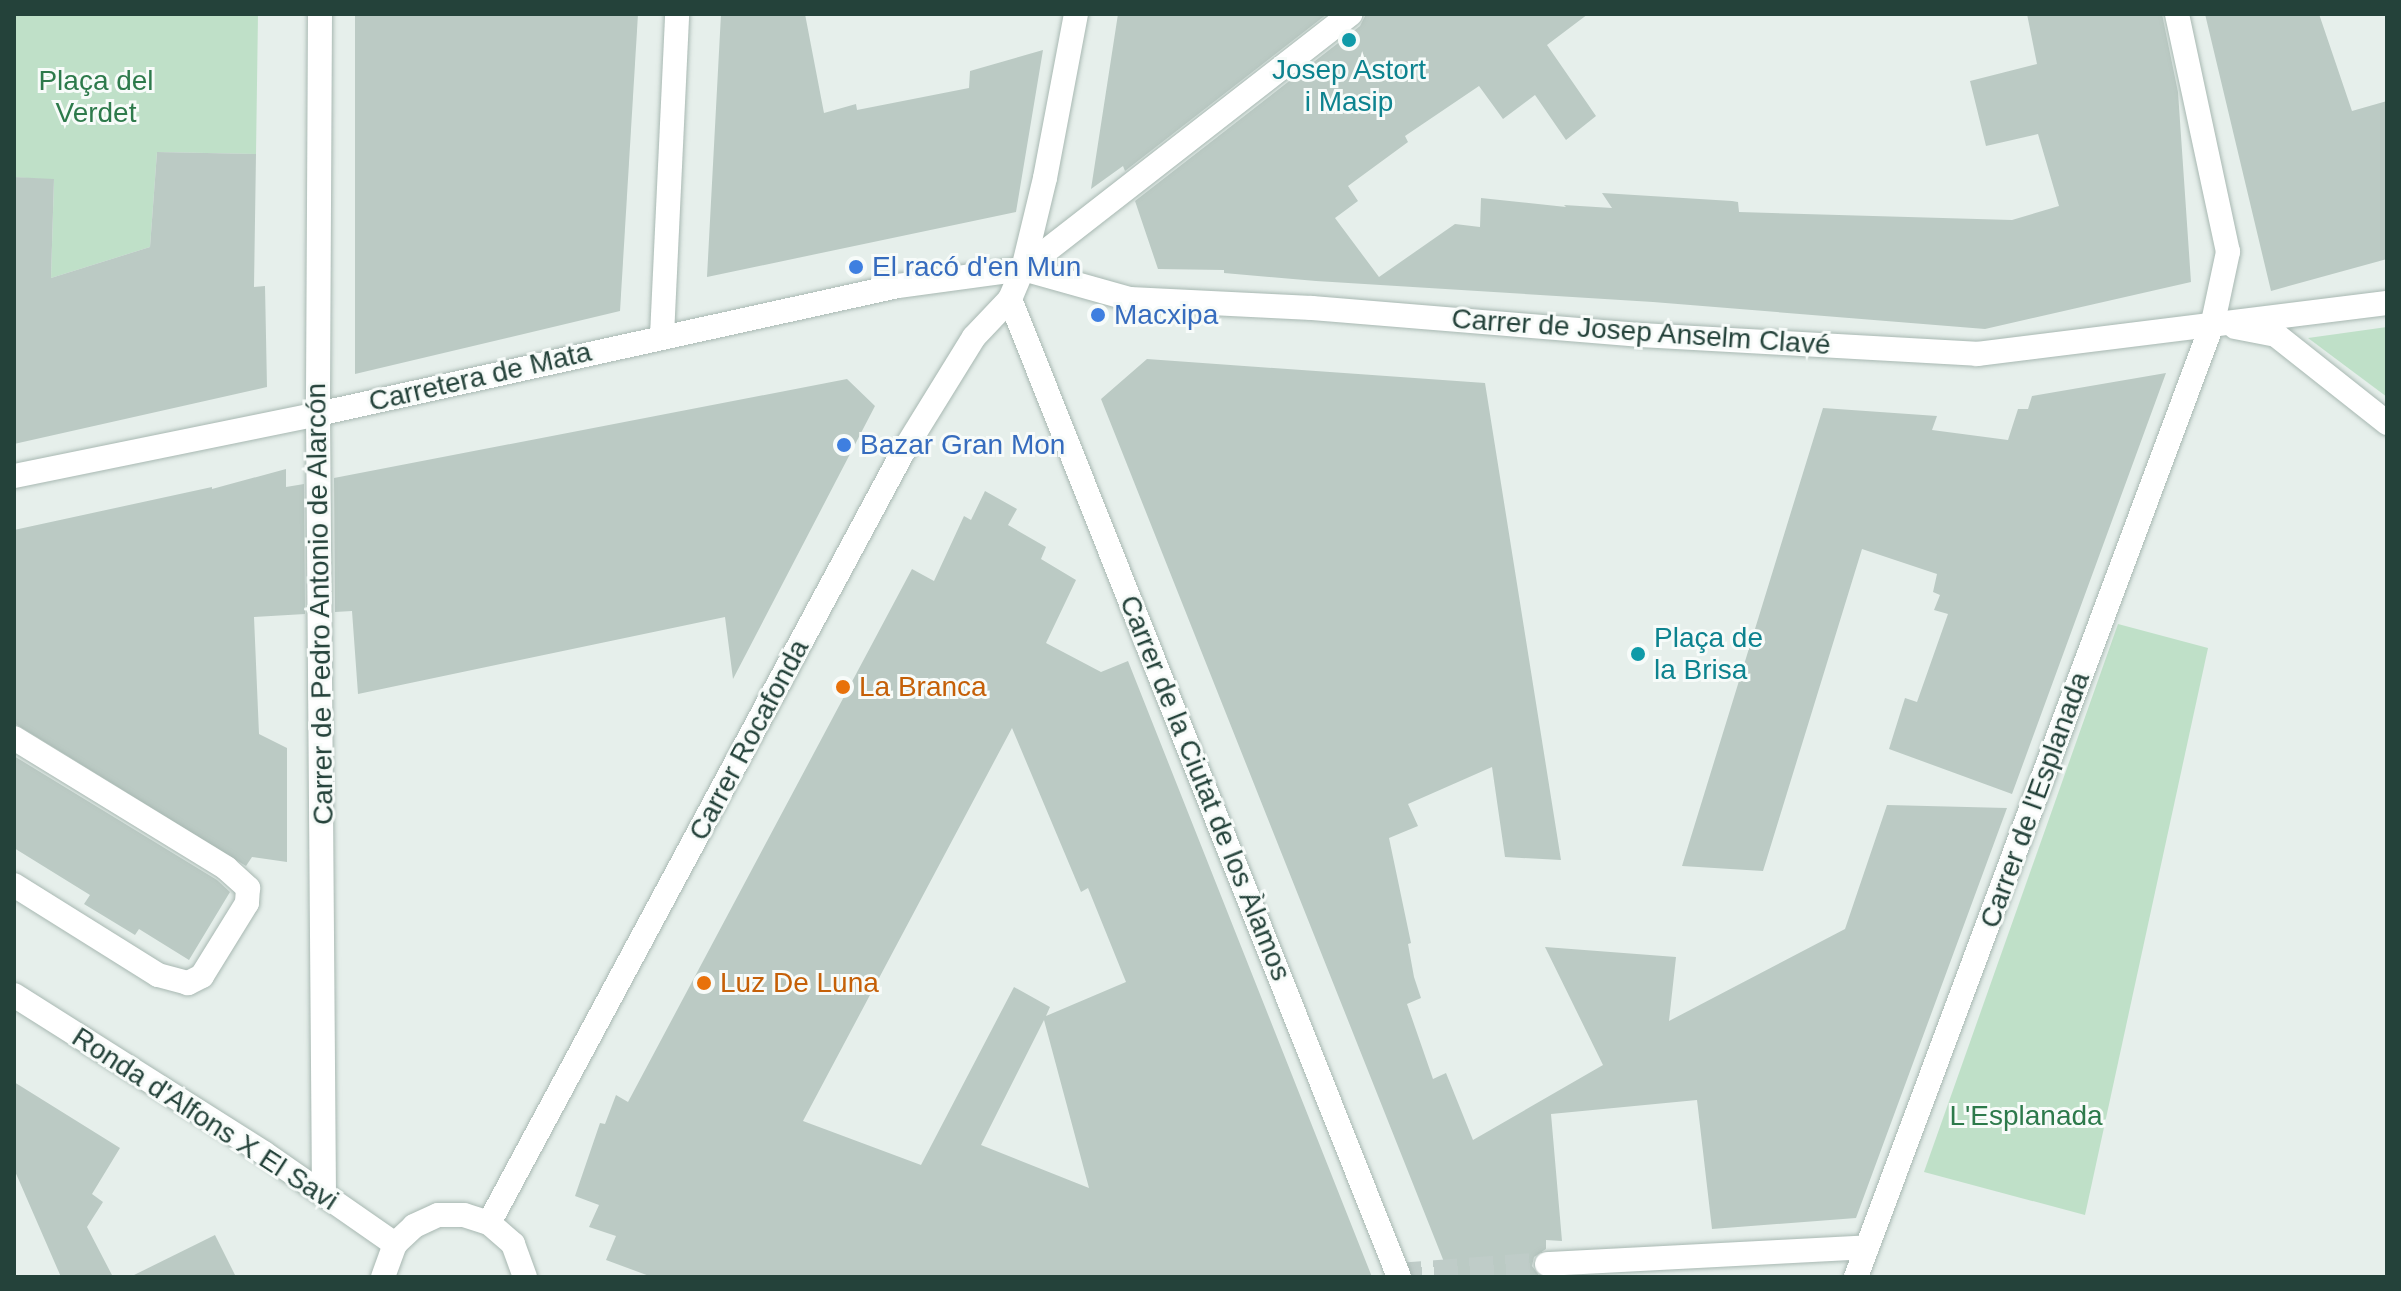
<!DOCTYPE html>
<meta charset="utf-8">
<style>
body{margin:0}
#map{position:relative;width:2401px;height:1291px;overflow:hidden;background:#e6efeb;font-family:Arial,sans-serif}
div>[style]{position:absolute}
.green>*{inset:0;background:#bfe0c8}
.building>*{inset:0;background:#bbcac4}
.pedestrian-tunnel>*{height:24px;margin-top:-12px;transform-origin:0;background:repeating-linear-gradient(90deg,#bfccc8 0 24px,transparent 0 36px)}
.roads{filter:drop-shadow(0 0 2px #a8b8b2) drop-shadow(0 0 2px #a8b8b2)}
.pedestrian>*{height:24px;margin:-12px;padding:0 12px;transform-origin:12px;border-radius:12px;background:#fff}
.minor>*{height:24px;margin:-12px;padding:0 12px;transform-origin:12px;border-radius:12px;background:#fff}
.tertiary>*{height:24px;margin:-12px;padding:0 12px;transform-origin:12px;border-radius:12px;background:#fff}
.dots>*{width:22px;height:22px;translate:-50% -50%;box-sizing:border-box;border:4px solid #f7fbf9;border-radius:50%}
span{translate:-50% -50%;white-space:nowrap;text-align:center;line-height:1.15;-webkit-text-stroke:6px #f7fbf9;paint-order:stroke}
.culture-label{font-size:28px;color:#0d838f}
.left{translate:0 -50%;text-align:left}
.park-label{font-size:28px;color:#2d7a4b}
.shop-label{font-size:28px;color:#366cbe}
.street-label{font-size:28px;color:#24423a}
.food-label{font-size:28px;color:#c56008}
.frame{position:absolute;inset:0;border:16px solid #24423a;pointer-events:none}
</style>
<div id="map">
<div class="green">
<div style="clip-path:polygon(14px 14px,258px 14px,256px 154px,157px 152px,150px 247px,51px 278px,54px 180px,14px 177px)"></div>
<div style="clip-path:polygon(2387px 327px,2387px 397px,2308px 338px)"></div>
<div style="clip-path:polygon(2118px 624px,2208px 648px,2085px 1215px,1924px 1172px)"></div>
</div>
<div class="building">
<div style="clip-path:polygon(355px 14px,638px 14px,620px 311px,355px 374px)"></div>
<div style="clip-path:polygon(721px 14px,805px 14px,824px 113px,856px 104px,857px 110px,969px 88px,970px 71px,1043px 50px,1016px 212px,707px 277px)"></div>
<div style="clip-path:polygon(1118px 14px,1327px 14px,1125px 171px,1123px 166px,1091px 189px)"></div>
<div style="clip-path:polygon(1366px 14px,1588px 14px,1547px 45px,1596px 116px,1566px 140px,1535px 95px,1503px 119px,1479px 86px,1405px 136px,1408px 142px,1348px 186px,1358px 201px,1335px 218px,1379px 277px,1455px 224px,1480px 227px,1481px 198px,1566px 207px,1564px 205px,1612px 208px,1602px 193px,1732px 201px,1738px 202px,1739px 212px,2012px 220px,2059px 206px,2038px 134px,1986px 146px,1970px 81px,2037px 64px,2027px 14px,2162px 14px,2178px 92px,2191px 282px,1985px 329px,1653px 302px,1316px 281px,1224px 273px,1224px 270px,1158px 269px,1135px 201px,1360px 26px)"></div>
<div style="clip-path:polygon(2205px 14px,2319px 14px,2352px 111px,2387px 101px,2387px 259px,2271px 291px)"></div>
<div style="clip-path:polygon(157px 152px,256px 154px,254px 287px,265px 286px,267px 387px,14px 444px,14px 177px,54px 179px,51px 278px,150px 247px)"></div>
<div style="clip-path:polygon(1147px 359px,1485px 383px,1561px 860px,1505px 857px,1492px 767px,1408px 804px,1418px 826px,1389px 838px,1411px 943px,1408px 944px,1414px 977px,1421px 998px,1407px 1004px,1433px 1079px,1446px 1073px,1473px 1140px,1603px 1065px,1545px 947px,1676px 957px,1669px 1021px,1845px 929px,1887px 805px,2007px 808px,1856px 1218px,1712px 1229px,1697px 1100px,1551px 1114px,1562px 1241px,1546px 1240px,1546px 1249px,1534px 1257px,1532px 1266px,1540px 1277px,1450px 1277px,1101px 399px)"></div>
<div style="clip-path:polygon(2166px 373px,2012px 794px,1889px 749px,1905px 698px,1917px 702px,1948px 614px,1934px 610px,1940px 595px,1933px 592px,1937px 574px,1862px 549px,1763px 871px,1682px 866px,1823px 408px,1937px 416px,1932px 430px,2008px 440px,2018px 409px,2028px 409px,2032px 396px)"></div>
<div style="clip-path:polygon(847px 379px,875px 406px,733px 679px,725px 617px,358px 694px,352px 611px,335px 612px,334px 478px)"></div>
<div style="clip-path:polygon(286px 469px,286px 487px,304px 484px,305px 614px,254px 617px,259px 734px,287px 748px,287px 862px,252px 857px,246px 866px,14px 723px,14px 530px,212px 487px,212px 489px)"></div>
<div style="clip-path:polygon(evenodd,985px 491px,1017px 509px,1008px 525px,1046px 547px,1041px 559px,1076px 580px,1046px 643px,1101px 672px,1128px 661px,1372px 1277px,652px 1277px,606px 1260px,616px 1236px,589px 1227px,599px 1205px,575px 1196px,600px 1123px,605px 1124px,616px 1095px,628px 1102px,912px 569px,934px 581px,964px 516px,971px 520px,985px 491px,1012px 728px,1081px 892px,1088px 888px,1126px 982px,1046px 1016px,1050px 1007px,1014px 987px,921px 1165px,803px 1121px,1012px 728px,985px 491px,1044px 1020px,1089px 1188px,981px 1145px,1044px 1020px)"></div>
<div style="clip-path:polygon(14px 756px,217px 880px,230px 892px,189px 960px,139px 929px,135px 935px,84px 904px,90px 895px,14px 848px)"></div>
<div style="clip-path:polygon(14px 1082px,120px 1148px,92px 1194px,103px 1202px,87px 1227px,113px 1277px,61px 1277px,14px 1169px)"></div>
<div style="clip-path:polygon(215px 1235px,236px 1277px,130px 1277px)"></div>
</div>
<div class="pedestrian-tunnel">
<div style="left:1398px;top:1275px;width:149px;rotate:-4.2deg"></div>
</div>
<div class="roads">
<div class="pedestrian">
<div style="left:1547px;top:1264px;width:320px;rotate:-3deg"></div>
</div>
<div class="minor">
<div style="left:320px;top:14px;width:400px;rotate:90.3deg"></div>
<div style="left:318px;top:414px;width:780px;rotate:89.56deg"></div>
<div style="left:1076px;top:14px;width:167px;rotate:100.7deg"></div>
<div style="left:1045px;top:178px;width:94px;rotate:103.6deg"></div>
<div style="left:1023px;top:269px;width:415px;rotate:-37.9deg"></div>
<div style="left:1010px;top:299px;width:1053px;rotate:68.31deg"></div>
<div style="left:2235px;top:327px;width:42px;rotate:11deg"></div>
<div style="left:2276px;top:335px;width:142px;rotate:38.4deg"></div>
<div style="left:662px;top:336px;width:322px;rotate:-87.3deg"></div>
<div style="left:14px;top:476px;width:310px;rotate:-11.5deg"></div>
<div style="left:318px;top:414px;width:594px;rotate:-12.45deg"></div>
<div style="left:898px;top:286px;width:126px;rotate:-7.7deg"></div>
<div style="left:1023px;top:269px;width:111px;rotate:15.7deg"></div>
<div style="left:1130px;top:299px;width:182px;rotate:2.8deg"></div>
<div style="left:1312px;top:308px;width:328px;rotate:4.7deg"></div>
<div style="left:1639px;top:335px;width:339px;rotate:3.2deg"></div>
<div style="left:1977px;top:354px;width:413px;rotate:-7.1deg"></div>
<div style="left:14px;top:738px;width:249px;rotate:31.5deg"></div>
<div style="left:226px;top:868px;width:30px;rotate:42deg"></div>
<div style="left:248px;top:888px;width:15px;rotate:94deg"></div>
<div style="left:247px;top:903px;width:86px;rotate:121.7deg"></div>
<div style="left:202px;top:976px;width:16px;rotate:153deg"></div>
<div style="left:188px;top:983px;width:31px;rotate:-165deg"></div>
<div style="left:158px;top:975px;width:170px;rotate:-148deg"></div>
<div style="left:489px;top:1223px;width:875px;rotate:-61.77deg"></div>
<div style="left:903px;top:452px;width:135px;rotate:-58.3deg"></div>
<div style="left:974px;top:337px;width:52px;rotate:-46.5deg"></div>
<div style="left:1010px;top:299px;width:33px;rotate:-67deg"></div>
<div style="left:1856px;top:1277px;width:1020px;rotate:-69.5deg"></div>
<div style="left:2213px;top:322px;width:72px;rotate:-77.9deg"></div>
<div style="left:2228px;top:252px;width:243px;rotate:-102.1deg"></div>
</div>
<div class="tertiary">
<div style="left:14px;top:995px;width:296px;rotate:32.3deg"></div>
<div style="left:264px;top:1153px;width:160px;rotate:34.8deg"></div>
<div style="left:383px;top:1277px;width:35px;rotate:-70deg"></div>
<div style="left:395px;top:1244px;width:26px;rotate:-43deg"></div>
<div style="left:414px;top:1226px;width:26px;rotate:-25deg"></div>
<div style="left:438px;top:1215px;width:26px"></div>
<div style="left:464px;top:1215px;width:26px;rotate:18deg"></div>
<div style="left:489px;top:1223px;width:32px;rotate:41deg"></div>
<div style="left:513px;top:1244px;width:35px;rotate:70deg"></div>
</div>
</div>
<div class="dots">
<div style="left:1349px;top:40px;background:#0f9aa8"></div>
<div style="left:856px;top:267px;background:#3f7fe0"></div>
<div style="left:1098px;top:315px;background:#3f7fe0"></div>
<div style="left:844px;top:445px;background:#3f7fe0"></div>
<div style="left:1638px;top:654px;background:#0f9aa8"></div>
<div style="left:843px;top:687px;background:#e8710a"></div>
<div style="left:704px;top:983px;background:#e8710a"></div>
</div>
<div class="culture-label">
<span style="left:1349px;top:86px">Josep Astort<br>i Masip</span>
<span class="left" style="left:1654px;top:654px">Plaça de<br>la Brisa</span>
</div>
<div class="park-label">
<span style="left:96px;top:97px">Plaça del<br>Verdet</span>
<span style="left:2026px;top:1116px">L'Esplanada</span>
</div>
<div class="shop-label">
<span class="left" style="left:872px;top:267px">El racó d'en Mun</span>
<span class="left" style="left:1114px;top:315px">Macxipa</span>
<span class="left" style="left:860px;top:445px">Bazar Gran Mon</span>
</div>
<div class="street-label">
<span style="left:1641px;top:332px;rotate:4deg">Carrer de Josep Anselm Clavé</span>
<span style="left:480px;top:377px;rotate:-13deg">Carretera de Mata</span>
<span style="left:320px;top:604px;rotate:-91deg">Carrer de Pedro Antonio de Alarcón</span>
<span style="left:749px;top:740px;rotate:-62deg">Carrer Rocafonda</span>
<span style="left:1205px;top:788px;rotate:68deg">Carrer de la Ciutat de los Àlamos</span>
<span style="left:2035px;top:800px;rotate:-70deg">Carrer de l'Esplanada</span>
<span style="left:205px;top:1119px;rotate:33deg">Ronda d'Alfons X El Savi</span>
</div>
<div class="food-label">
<span class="left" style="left:859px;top:687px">La Branca</span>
<span class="left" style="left:720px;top:983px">Luz De Luna</span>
</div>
<div class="frame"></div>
</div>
